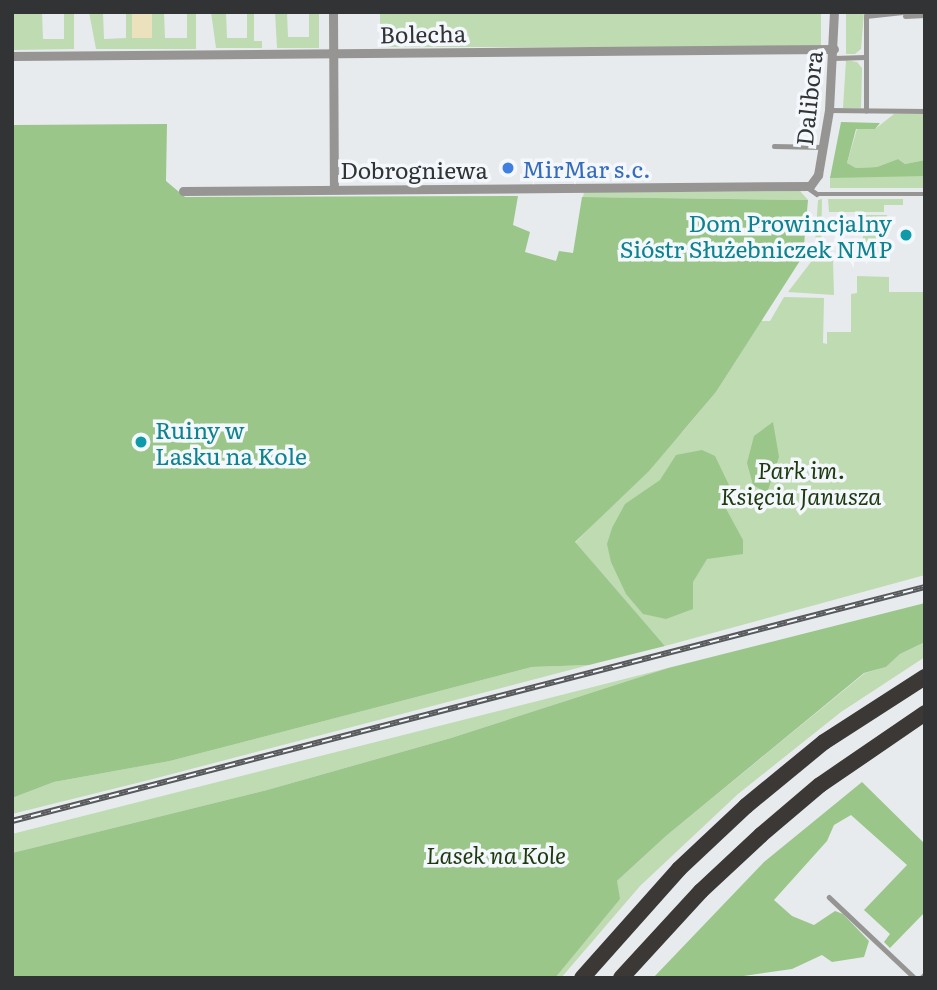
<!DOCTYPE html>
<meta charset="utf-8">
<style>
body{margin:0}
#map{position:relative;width:937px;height:990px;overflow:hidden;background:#e7ebee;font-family:Literata,serif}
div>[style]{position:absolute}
.green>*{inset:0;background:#bedbb2;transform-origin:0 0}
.forest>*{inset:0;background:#9bc689}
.sand>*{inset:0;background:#ebe1bc;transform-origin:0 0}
.lane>*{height:4.5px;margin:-2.25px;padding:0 2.25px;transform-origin:2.25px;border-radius:2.25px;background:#969593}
.street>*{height:9px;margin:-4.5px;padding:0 4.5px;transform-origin:4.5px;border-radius:4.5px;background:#969593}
.highway>*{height:16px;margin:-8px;padding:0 8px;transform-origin:8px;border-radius:8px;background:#3b3835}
.rail>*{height:6px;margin-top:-3px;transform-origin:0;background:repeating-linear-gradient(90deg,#f4f8fc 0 10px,#57595b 0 20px);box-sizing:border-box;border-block:2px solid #57595b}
.dots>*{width:19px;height:19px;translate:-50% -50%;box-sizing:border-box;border:4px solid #f4f8fc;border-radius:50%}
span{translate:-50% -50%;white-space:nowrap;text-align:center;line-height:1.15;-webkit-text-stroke:7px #f4f8fc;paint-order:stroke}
.street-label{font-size:23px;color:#323335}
.shop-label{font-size:23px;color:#366cbe}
.left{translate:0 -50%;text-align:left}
.culture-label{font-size:23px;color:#0d838f}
.right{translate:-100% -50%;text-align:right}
.park-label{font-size:23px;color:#1e3a10;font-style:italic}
.frame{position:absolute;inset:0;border:14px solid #323335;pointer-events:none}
</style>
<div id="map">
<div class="green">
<div style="clip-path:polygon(12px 12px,42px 12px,43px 39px,64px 39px,64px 12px,74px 12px,74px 49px,12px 50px)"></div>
<div style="clip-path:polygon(89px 12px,103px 12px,104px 39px,126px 38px,126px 12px,132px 12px,132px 38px,152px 38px,152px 12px,164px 12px,165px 38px,187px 38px,187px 12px,196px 12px,196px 49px,96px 49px)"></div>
<div style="clip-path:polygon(211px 12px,226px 12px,227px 38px,247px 38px,247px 12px,254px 12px,254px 41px,262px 41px,262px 48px,216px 48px)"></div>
<div style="clip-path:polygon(275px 12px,287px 12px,288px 37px,309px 37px,309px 12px,319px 12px,319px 48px,277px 48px)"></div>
<div style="left:380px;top:12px;width:441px;height:35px"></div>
<div style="clip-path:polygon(846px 12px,864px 12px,861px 49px,855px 54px,846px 54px)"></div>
<div style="clip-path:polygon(846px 60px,857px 62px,862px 68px,861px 108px,843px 108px)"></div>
<div style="clip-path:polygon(894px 114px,925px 114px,925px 160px,905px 164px,898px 159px,877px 167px,856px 168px,847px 163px,857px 129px,875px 129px)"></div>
<div style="left:925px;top:176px;width:12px;height:95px;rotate:90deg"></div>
<div style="clip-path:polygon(800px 191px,808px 200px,583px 197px,584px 192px)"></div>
<div style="clip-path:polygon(822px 199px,821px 250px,827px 250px,824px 259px,833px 259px,834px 295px,788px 292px,814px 258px,818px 200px)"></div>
<div style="clip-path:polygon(828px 199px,903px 199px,903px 205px,884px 205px,884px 212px,829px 212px)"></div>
<div style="left:863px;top:215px;width:24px;height:39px"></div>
<div style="clip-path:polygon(857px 276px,889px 277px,889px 292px,925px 292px,925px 575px,665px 646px,575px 543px,684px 430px,716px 392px,761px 321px,770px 321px,784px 297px,824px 298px,823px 343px,827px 344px,827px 332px,851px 332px,851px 294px,857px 293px)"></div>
<div style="clip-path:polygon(925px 642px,925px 657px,841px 712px,738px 794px,640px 886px,561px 978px,555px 978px,577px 950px,616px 882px,666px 836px,865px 673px,886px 667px,900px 654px)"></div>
<div style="clip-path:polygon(589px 665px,149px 780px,12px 814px,12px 798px,54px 782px,170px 761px,532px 667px)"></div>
<div style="clip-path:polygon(668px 668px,451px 738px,267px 790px,12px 853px,12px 834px)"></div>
</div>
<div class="forest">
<div style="clip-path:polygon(841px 122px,880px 123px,875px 129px,856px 129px,847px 163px,856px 168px,877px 167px,898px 159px,905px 164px,925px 160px,925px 176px,830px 178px)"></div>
<div style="clip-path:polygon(167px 124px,166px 181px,185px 197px,518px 196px,513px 225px,530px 232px,525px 252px,556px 261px,559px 251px,573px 253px,582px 197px,808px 200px,803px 256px,716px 392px,649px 471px,575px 542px,665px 646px,589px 665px,532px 667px,170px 761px,54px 782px,12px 798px,12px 125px)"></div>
<div style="clip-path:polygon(773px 422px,779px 457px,767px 493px,753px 485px,747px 463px,754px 436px)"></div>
<div style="clip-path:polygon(702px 450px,715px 456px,729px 485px,724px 505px,743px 540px,743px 554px,707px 559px,693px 582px,693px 609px,666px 619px,643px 614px,626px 594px,611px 562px,607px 544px,612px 528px,625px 504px,660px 480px,676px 455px)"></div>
<div style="clip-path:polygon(925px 603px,925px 642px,900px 654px,886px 667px,864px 673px,666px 836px,617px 881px,620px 899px,555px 978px,12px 978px,12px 853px,267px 790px,451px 738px,668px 668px)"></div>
<div style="clip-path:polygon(862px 782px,925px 844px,925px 912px,890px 948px,884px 942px,890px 934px,864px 910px,907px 865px,851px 815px,834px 825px,827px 841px,774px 900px,792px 916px,814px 925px,835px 911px,843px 914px,869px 941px,864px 957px,832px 962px,822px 955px,792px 969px,730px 978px,653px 978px,764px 862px)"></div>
</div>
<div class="sand">
<div style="left:132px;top:12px;width:20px;height:26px"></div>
</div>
<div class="lane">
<div style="left:905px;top:16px;width:20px;rotate:-3deg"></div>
<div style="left:834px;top:58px;width:31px;rotate:-2deg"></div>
<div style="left:829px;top:110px;width:96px;rotate:0.6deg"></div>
<div style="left:866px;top:111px;width:95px;rotate:-90deg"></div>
<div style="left:866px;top:16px;width:39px;rotate:-6deg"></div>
<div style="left:774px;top:146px;width:49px;rotate:1.2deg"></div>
<div style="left:807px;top:187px;width:12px;rotate:35deg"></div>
<div style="left:817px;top:194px;width:108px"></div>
<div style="left:829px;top:897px;width:118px;rotate:43.3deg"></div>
<div style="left:921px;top:978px;width:6px;rotate:-45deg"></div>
</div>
<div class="street">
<div style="left:333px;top:12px;width:177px;rotate:89.7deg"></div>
<div style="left:12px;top:56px;width:822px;rotate:-0.49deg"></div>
<div style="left:183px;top:191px;width:627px;rotate:-0.46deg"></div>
<div style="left:810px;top:186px;width:14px;rotate:-54deg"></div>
<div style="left:818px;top:175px;width:66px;rotate:-80.4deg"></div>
<div style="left:829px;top:110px;width:98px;rotate:-87.1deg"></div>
</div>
<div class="highway">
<div style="left:582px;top:978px;width:146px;rotate:-48.3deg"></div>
<div style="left:679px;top:869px;width:92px;rotate:-43.2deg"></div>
<div style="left:746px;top:806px;width:101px;rotate:-39.4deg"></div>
<div style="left:824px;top:742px;width:120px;rotate:-32.8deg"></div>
<div style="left:621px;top:978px;width:118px;rotate:-47.4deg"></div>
<div style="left:701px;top:891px;width:82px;rotate:-43deg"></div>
<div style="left:761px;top:835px;width:77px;rotate:-40.3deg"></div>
<div style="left:820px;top:785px;width:127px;rotate:-34.4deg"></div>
</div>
<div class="rail">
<div style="left:12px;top:821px;width:943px;rotate:-14.38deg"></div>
</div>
<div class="dots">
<div style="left:508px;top:168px;background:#3f7fe0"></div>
<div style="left:906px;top:235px;background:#0f9aa8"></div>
<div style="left:141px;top:442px;background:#0f9aa8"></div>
</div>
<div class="street-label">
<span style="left:423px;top:33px;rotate:-1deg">Bolecha</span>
<span style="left:808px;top:98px;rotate:-84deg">Dalibora</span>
<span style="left:414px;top:169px">Dobrogniewa</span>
</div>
<div class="shop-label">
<span class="left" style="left:522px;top:168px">MirMar s.c.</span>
</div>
<div class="culture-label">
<span class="right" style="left:892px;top:235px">Dom Prowincjalny<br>Sióstr Służebniczek NMP</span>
<span class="left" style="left:155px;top:442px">Ruiny w<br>Lasku na Kole</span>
</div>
<div class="park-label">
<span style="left:801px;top:482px">Park im.<br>Księcia Janusza</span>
<span style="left:496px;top:854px">Lasek na Kole</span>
</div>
<div class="frame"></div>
</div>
